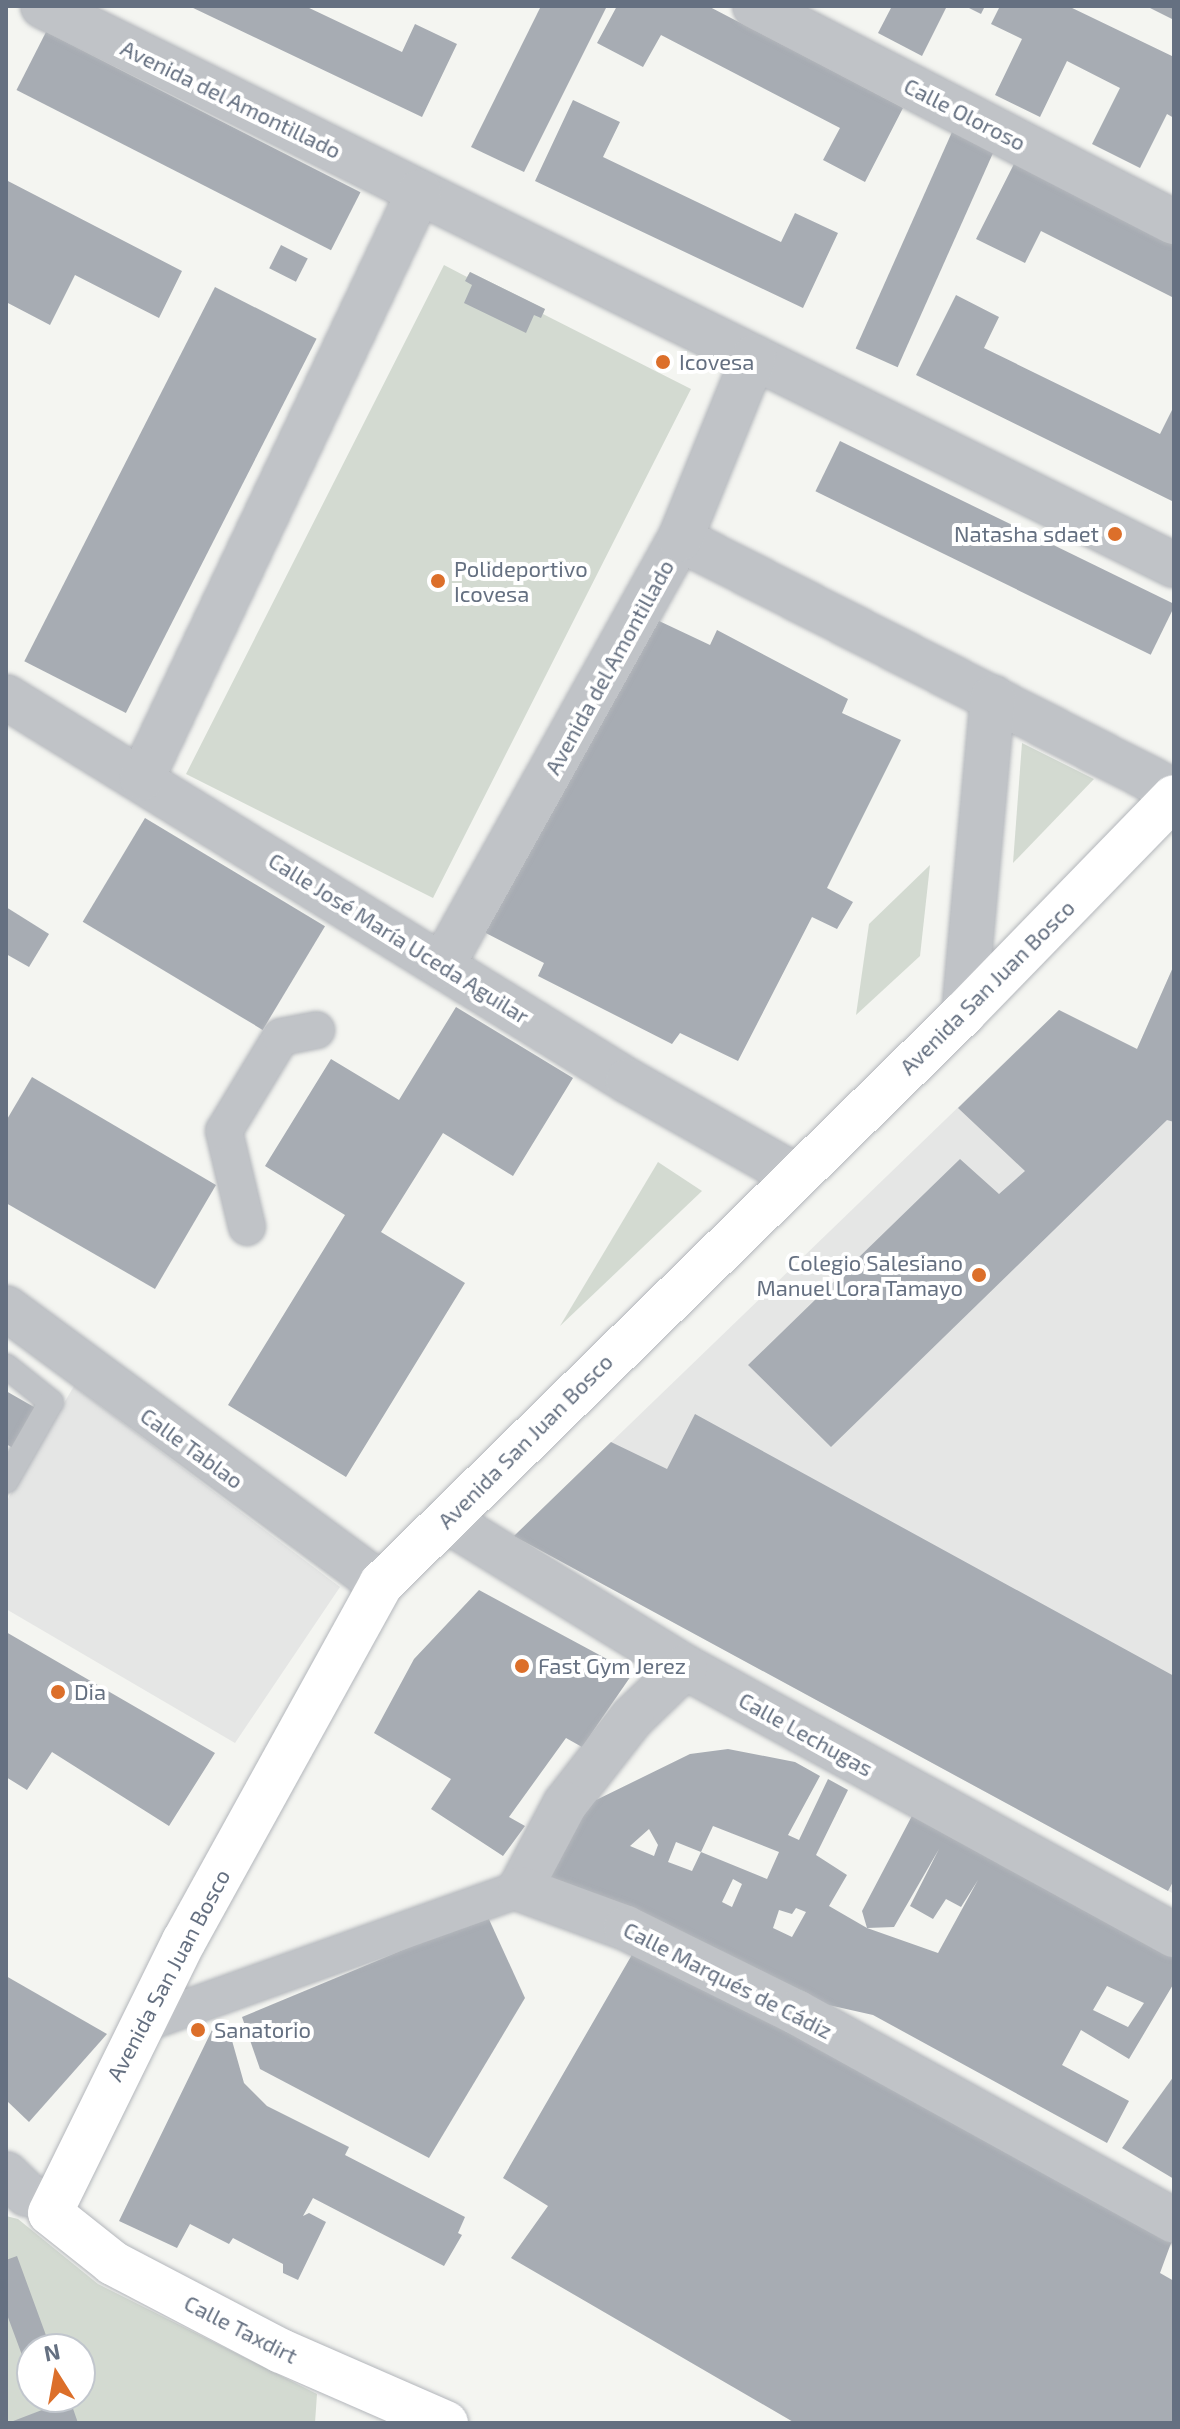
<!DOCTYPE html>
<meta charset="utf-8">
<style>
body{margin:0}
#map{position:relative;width:1180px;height:2429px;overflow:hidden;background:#f4f5f1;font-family:"Exo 2",sans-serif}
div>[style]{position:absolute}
.built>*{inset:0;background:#e5e6e5}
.green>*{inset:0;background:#d3dad1}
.building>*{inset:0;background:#a7acb3;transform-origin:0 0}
.roads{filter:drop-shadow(0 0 2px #b3b6bb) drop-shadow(0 0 2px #b3b6bb)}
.service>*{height:24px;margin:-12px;padding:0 12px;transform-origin:12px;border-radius:12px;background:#c0c3c7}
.pedestrian>*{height:36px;margin:-18px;padding:0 18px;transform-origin:18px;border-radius:18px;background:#c0c3c7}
.minor>*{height:44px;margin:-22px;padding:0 22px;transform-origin:22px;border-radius:22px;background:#c0c3c7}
.tertiary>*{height:44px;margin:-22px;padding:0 22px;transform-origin:22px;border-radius:22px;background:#c0c3c7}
.secondary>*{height:44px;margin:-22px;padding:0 22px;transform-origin:22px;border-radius:22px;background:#fff}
.dots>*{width:22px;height:22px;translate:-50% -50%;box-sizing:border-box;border:4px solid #fff;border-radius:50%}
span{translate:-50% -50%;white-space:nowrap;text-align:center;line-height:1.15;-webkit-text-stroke:8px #fff;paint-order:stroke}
.street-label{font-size:22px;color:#657081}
.poi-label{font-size:22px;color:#657081}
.left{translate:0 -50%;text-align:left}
.right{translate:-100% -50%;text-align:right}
.frame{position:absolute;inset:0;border:8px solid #657081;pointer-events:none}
.north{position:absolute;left:16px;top:2333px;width:80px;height:80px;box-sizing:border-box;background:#fff;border:2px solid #c1c6cd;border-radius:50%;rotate:349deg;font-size:22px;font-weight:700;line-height:32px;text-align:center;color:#657081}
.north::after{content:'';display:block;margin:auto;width:28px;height:36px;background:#dc6f2a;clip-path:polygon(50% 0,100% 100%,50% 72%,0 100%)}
</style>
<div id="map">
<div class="built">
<div style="clip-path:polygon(1174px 965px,1174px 1894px,514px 1536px,1059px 1010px,1137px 1049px)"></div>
<div style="clip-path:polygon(74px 1386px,340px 1587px,235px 1743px,6px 1609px,6px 1502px)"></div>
</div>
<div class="green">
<div style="clip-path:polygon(444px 265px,467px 277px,470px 272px,545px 309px,543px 314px,691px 389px,433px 898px,186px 774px)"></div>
<div style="clip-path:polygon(1022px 743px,1094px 779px,1013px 863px)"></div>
<div style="clip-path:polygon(930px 865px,920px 956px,856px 1015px,869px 924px)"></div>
<div style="clip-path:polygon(658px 1162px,702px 1191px,560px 1326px)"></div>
<div style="clip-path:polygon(evenodd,6px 2216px,18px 2219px,98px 2284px,317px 2394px,315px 2423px,6px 2423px,6px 2216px,32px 2349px,80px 2349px,80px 2397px,32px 2397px,32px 2349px)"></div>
</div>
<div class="building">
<div style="clip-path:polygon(189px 6px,305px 6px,402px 52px,415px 24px,457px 44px,422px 117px)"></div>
<div style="clip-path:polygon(541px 6px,607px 6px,524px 172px,471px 147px)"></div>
<div style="clip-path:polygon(617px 6px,708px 6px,903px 108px,865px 182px,823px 160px,840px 128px,661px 35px,643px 67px,597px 43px)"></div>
<div style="clip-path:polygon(892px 6px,947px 6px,922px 56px,878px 33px)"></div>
<div style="clip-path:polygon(965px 6px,985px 6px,981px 14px)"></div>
<div style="clip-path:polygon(1000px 6px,1068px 6px,1174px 57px,1174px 118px,1167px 114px,1140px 168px,1092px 144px,1120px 88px,1067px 61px,1040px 117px,995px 95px,1022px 39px,991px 24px)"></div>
<div style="clip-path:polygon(1146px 6px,1174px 6px,1174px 20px)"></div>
<div style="left:46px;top:32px;width:353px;height:65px;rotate:27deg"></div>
<div style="clip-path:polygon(573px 100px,620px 122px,603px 157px,781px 242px,795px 213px,838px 233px,803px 308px,535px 181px)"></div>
<div style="left:952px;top:132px;width:46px;height:237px;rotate:24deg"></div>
<div style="clip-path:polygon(1016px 160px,1174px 239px,1174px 298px,1041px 231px,1025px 263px,976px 239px)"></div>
<div style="clip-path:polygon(6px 180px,182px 271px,159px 318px,75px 275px,50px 325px,6px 302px)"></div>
<div style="left:281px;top:245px;width:30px;height:26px;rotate:27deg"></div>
<div style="clip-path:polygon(470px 272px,545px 309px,541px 318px,534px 315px,526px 333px,464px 303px,472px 285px,465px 281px)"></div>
<div style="left:215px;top:287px;width:114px;height:420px;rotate:27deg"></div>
<div style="clip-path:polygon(956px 295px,999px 317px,984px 348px,1160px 434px,1174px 406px,1174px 502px,916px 375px)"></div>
<div style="left:840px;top:441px;width:373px;height:56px;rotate:26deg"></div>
<div style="clip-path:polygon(640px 612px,710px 645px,717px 630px,848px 699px,842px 713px,901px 740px,827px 888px,853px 902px,837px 929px,812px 917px,738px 1061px,680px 1033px,672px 1044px,538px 976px,544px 963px,480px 930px)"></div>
<div style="left:145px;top:818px;width:210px;height:121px;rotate:31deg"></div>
<div style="clip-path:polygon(6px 907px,49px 934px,29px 967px,6px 954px)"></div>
<div style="clip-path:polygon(1174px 965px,1174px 1122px,1167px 1120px,831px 1447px,748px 1365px,960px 1159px,999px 1194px,1025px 1171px,958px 1108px,1059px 1010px,1137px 1049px)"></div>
<div style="clip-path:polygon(456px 1007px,573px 1078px,513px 1176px,443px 1133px,381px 1232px,465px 1283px,346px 1477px,228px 1405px,345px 1215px,265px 1166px,331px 1059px,399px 1100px)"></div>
<div style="clip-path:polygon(32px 1077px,216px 1185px,155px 1289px,6px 1203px,6px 1121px)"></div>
<div style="clip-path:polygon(6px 1391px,41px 1411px,18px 1451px,6px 1444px)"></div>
<div style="clip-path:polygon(695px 1414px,1174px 1676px,1174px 1880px,1168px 1891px,514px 1536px,611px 1442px,667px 1469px)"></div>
<div style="clip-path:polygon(479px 1590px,633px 1673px,582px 1747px,566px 1738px,509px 1817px,525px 1826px,503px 1856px,431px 1809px,451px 1779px,374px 1733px,414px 1659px)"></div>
<div style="clip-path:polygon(6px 1632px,215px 1753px,169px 1826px,52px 1752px,27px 1790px,6px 1777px)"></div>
<div style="clip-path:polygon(evenodd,728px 1749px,795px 1762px,820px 1776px,788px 1835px,799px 1840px,828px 1779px,848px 1790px,816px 1855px,847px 1875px,829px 1906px,867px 1928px,862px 1911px,914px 1812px,1174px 1951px,1174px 1983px,1129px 2059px,1081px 2030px,1062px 2065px,1129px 2101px,1107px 2143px,873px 2015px,824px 2004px,551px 1887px,546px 1865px,590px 1803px,690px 1754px,728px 1749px,713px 1826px,779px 1852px,767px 1879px,701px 1852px,692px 1871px,668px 1862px,676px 1842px,701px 1852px,713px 1826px,728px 1749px,649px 1829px,658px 1845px,654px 1856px,630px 1846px,649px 1829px,728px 1749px,939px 1849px,910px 1906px,933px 1919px,946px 1899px,961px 1907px,978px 1880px,938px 1953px,867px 1928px,894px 1927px,939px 1849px,728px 1749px,733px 1879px,742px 1884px,732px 1907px,722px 1902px,733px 1879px,728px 1749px,796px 1908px,806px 1912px,792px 1937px,773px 1928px,779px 1910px,792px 1914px,796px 1908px,728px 1749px,1107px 1986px,1144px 2003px,1128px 2027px,1093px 2010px,1107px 1986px)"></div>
<div style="clip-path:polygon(487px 1915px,525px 1998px,429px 2158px,260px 2069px,242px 2017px)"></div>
<div style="clip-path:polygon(637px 1946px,1174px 2235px,1160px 2273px,1174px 2281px,1174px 2423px,795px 2423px,511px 2258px,548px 2206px,503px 2178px)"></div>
<div style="clip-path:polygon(6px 1976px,107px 2034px,29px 2122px,6px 2100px)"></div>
<div style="clip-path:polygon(213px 2028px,231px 2037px,244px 2083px,267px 2106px,349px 2147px,345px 2155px,465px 2217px,458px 2233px,462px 2235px,444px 2266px,313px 2198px,303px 2216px,309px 2213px,326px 2222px,298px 2280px,283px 2273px,283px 2264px,233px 2238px,229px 2244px,190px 2224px,177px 2248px,119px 2221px)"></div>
<div style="clip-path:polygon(1174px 2076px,1174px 2179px,1122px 2148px)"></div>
<div style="clip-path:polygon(17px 2256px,51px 2349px,32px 2349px,32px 2382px,6px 2312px,6px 2260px)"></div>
<div style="clip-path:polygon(37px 2397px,69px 2397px,78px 2423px,8px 2423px,42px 2410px)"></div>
</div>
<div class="roads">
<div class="service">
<div style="left:6px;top:1366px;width:58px;rotate:38.7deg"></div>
<div style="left:51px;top:1402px;width:91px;rotate:119.7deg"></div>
</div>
<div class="pedestrian">
<div style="left:247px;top:1227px;width:99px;rotate:-103.5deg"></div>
<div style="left:224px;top:1131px;width:110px;rotate:-58.8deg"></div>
<div style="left:281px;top:1037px;width:36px;rotate:-11deg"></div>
<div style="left:140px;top:2025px;width:404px;rotate:-19.7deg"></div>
</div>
<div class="minor">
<div style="left:43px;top:6px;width:1262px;rotate:26.3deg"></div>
<div style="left:755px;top:6px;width:471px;rotate:27.3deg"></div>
<div style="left:680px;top:539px;width:555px;rotate:27.03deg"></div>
<div style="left:6px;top:697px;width:731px;rotate:31.69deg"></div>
<div style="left:628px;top:1081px;width:191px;rotate:29.5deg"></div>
<div style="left:142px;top:778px;width:648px;rotate:-64.7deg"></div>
<div style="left:442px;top:966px;width:489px;rotate:-60.9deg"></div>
<div style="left:680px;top:539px;width:196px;rotate:-67.9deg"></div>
<div style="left:964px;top:1013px;width:317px;rotate:-84.8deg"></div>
<div style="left:6px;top:1308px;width:466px;rotate:36.4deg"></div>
<div style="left:446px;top:1520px;width:281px;rotate:31.6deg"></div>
<div style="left:685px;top:1667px;width:558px;rotate:28.73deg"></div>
<div style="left:685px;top:1667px;width:74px;rotate:136.1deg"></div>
<div style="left:632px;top:1718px;width:109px;rotate:127.9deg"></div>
<div style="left:565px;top:1804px;width:96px;rotate:117.9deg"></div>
<div style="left:520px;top:1889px;width:113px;rotate:20.2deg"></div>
<div style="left:626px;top:1928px;width:190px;rotate:26.3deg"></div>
<div style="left:796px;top:2012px;width:432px;rotate:28.9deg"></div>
</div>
<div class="tertiary">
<div style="left:6px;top:2174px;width:29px;rotate:44deg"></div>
</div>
<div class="secondary">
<div style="left:446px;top:2423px;width:180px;rotate:-156.4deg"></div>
<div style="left:281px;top:2351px;width:190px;rotate:-152.4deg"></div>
<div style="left:113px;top:2263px;width:80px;rotate:-141.6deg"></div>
<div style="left:50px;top:2213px;width:303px;rotate:-63.8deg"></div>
<div style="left:184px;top:1941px;width:408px;rotate:-61.1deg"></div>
<div style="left:381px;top:1584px;width:816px;rotate:-44.4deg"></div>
<div style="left:964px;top:1013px;width:301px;rotate:-45.8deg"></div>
</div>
</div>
<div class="dots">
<div style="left:663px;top:362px;background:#dc6f2a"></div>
<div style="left:1115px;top:534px;background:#dc6f2a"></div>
<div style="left:438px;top:581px;background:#dc6f2a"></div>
<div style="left:979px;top:1275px;background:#dc6f2a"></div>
<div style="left:522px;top:1666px;background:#dc6f2a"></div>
<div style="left:58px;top:1692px;background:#dc6f2a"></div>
<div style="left:198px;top:2030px;background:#dc6f2a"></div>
</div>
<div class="street-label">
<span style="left:231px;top:99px;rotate:26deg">Avenida del Amontillado</span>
<span style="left:965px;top:114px;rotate:27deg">Calle Oloroso</span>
<span style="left:609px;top:667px;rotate:-61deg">Avenida del Amontillado</span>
<span style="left:399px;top:938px;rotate:32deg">Calle José María Uceda Aguilar</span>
<span style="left:987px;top:987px;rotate:-45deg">Avenida San Juan Bosco</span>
<span style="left:525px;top:1441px;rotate:-45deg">Avenida San Juan Bosco</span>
<span style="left:192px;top:1448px;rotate:36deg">Calle Tablao</span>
<span style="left:806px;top:1734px;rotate:29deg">Calle Lechugas</span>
<span style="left:168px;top:1975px;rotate:-62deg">Avenida San Juan Bosco</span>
<span style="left:728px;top:1980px;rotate:27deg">Calle Marqués de Cádiz</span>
<span style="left:241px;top:2329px;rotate:27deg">Calle Taxdirt</span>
</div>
<div class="poi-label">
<span class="left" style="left:679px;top:362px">Icovesa</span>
<span class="right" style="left:1099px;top:534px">Natasha sdaet</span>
<span class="left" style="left:454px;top:581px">Polideportivo<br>Icovesa</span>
<span class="right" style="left:963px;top:1275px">Colegio Salesiano<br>Manuel Lora Tamayo</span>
<span class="left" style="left:538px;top:1666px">Fast Gym Jerez</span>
<span class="left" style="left:74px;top:1692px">Dia</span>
<span class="left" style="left:214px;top:2030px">Sanatorio</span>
</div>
<div class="frame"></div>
<div class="north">N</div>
</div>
